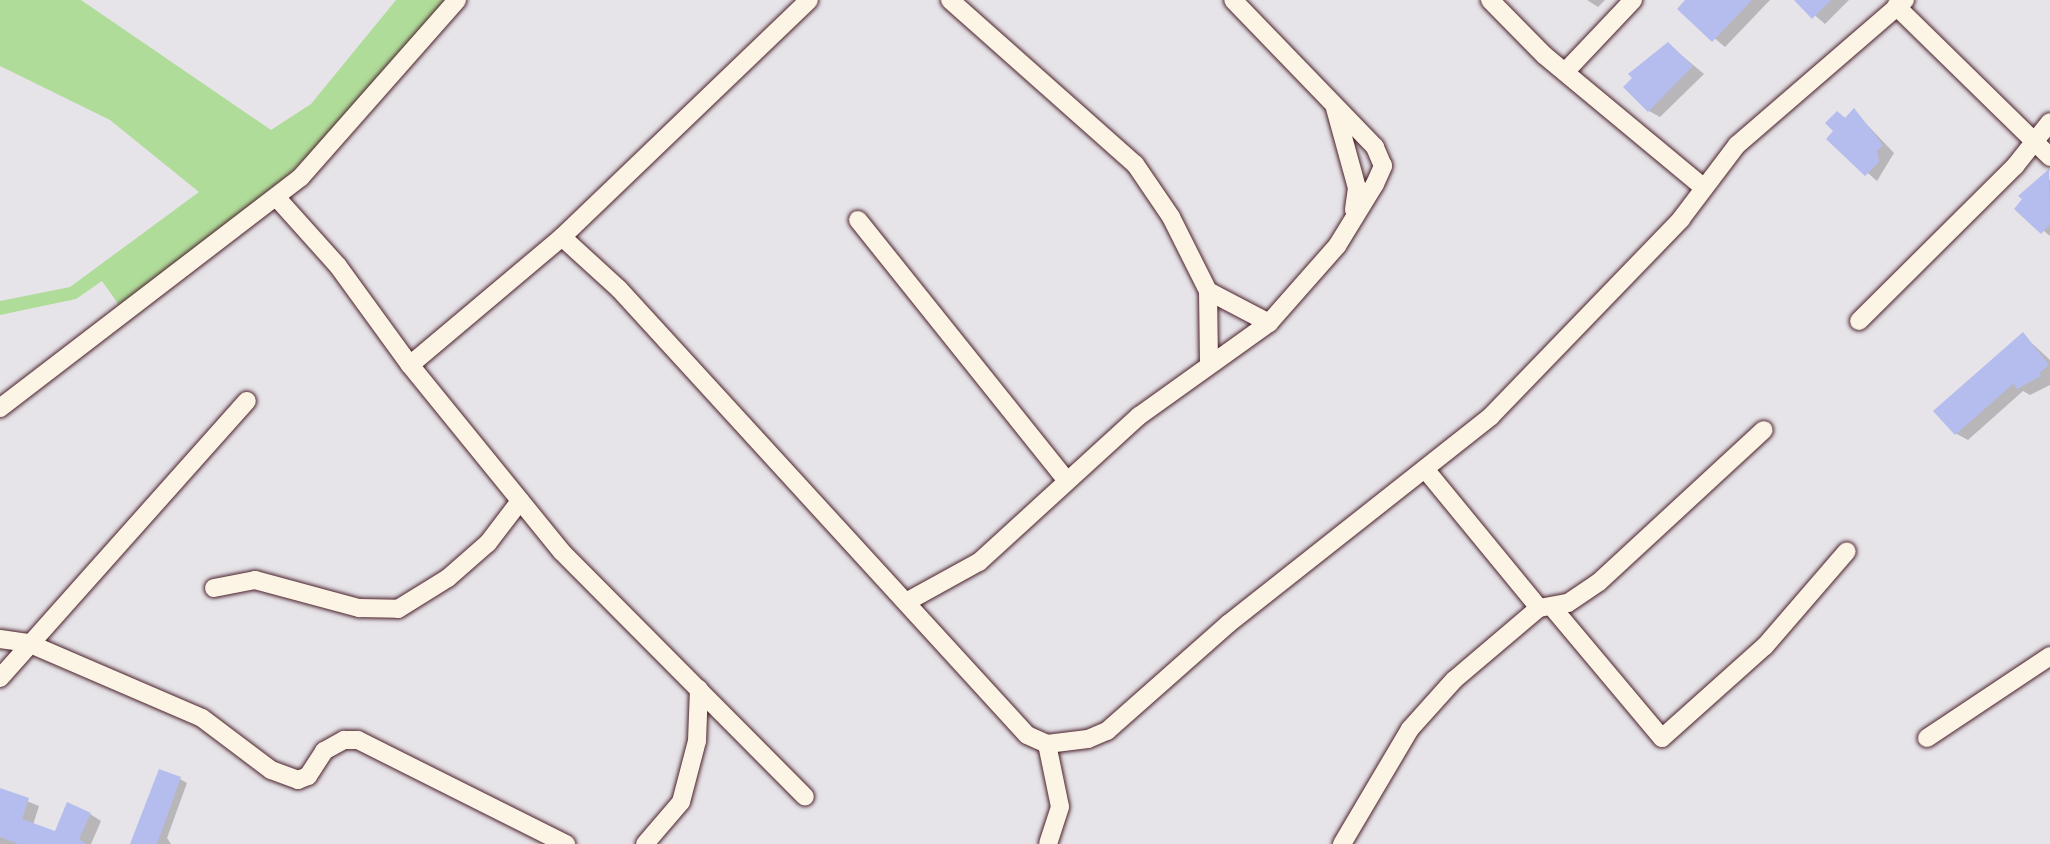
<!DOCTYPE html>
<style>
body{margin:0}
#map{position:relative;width:2050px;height:844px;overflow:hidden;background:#e6e4e8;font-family:Itim,sans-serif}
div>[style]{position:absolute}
.green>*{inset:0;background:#b0dc9a}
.shadow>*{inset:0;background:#0003}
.building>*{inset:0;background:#b4bdee}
.roads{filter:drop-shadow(0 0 2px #4a1f2b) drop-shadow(0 0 2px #4a1f2b)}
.minor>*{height:18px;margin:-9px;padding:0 9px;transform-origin:9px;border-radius:9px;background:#fcf5e5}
span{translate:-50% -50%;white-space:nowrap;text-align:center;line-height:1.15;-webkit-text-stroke:8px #fcf5e5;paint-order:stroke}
</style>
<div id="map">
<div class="green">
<div style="clip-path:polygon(0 0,81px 0,271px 130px,311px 104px,396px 0,446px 0,334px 131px,272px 190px,119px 305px,102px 281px,76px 299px,0 315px,0 301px,70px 287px,199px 192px,110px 120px,0 66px)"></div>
</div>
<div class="shadow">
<div style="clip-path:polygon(1587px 0,1605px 0,1598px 7px)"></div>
<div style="clip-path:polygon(1688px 0,1770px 0,1725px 47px,1680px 9px)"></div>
<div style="clip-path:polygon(1797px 0,1849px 0,1825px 24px)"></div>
<div style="clip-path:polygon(1668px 44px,1704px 74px,1660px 117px,1649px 111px)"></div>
<div style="clip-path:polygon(1854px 111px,1894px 153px,1877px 181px,1829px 139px,1836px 131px,1837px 113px,1847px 119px)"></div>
<div style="clip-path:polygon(2045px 177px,2050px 180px,2050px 236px,2016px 208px)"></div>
<div style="clip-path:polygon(2023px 335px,2050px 360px,2050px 385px,2030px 395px,2023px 391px,1968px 440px,1957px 434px,1936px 411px)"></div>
<div style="clip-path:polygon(180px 779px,187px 783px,167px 838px,171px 844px,133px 844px)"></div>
<div style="clip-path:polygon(0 790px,39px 806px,33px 825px,56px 833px,90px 814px,101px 821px,91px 844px,0 844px)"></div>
</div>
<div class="building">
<div style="clip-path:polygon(1685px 0,1752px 0,1712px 42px,1677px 9px)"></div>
<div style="clip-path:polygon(1794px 0,1831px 0,1812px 19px)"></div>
<div style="clip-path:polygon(1668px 42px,1693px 66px,1648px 112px,1623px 87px,1632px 78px,1628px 74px)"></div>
<div style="clip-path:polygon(1854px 108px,1883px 145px,1877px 151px,1879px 162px,1865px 176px,1826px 139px,1833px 131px,1825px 123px,1837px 111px,1845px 118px)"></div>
<div style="clip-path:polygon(2049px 169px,2050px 224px,2041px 234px,2014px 209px,2022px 199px,2018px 196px)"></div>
<div style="clip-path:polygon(2023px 332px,2049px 365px,2039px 373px,2041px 376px,2017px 389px,2013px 384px,1955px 435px,1933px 411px)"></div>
<div style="clip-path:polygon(159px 769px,181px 777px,157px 844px,130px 844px)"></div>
<div style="clip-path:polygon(0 788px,29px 798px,22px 819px,55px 831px,67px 802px,91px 813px,79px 839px,86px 844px,18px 844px,0 837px)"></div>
</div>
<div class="roads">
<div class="minor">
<div style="left:950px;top:0;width:247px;rotate:41.6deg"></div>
<div style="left:1135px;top:164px;width:64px;rotate:55.8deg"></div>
<div style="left:1171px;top:217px;width:83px;rotate:63.4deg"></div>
<div style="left:1208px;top:291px;width:69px;rotate:27.7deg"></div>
<div style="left:1490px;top:0;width:77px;rotate:45.5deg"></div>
<div style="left:1544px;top:55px;width:207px;rotate:39.7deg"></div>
<div style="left:1896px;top:6px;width:216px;rotate:44.4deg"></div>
<div style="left:1565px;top:72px;width:99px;rotate:-46.6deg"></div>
<div style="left:1335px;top:108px;width:83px;rotate:74.6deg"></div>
<div style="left:1357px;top:188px;width:22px;rotate:98deg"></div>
<div style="left:277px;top:198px;width:91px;rotate:48.1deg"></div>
<div style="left:338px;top:266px;width:122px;rotate:54deg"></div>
<div style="left:410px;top:365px;width:240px;rotate:50.9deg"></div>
<div style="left:561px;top:551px;width:346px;rotate:45.2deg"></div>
<div style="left:858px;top:220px;width:331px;rotate:51.3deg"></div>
<div style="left:562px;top:237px;width:77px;rotate:42.4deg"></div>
<div style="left:619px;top:289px;width:604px;rotate:47.55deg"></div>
<div style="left:1027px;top:735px;width:22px;rotate:24deg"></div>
<div style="left:1047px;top:744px;width:41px;rotate:-7deg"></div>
<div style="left:1088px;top:739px;width:21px;rotate:-23deg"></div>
<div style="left:1107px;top:731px;width:162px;rotate:-41.5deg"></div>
<div style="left:1228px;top:624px;width:335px;rotate:-38.3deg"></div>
<div style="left:1491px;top:416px;width:274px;rotate:-46deg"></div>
<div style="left:1681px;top:219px;width:93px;rotate:-52.9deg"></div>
<div style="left:1737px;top:145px;width:222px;rotate:-40.8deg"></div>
<div style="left:1208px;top:291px;width:71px;rotate:89.2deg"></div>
<div style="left:1859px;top:321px;width:220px;rotate:-44.8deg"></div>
<div style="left:2015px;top:166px;width:56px;rotate:-51.5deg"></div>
<div style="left:410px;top:365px;width:199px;rotate:-40.1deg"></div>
<div style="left:562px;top:237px;width:342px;rotate:-43.8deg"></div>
<div style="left:0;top:408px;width:379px;rotate:-37.5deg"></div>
<div style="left:301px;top:177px;width:236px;rotate:-48.6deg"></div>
<div style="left:1425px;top:469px;width:180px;rotate:50.6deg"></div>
<div style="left:214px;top:588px;width:42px;rotate:-11deg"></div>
<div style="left:255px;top:580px;width:108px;rotate:15.1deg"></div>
<div style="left:359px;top:608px;width:39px;rotate:1deg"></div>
<div style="left:398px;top:609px;width:59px;rotate:-31.8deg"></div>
<div style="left:448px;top:578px;width:53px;rotate:-41.2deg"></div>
<div style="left:488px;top:543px;width:53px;rotate:-52.7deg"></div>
<div style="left:908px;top:601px;width:81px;rotate:-28.8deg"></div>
<div style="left:979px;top:562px;width:217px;rotate:-42.4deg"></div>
<div style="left:1139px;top:416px;width:160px;rotate:-35.6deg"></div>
<div style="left:1269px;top:323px;width:103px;rotate:-48.6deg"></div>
<div style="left:1337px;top:246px;width:73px;rotate:-58.5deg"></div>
<div style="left:1375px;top:184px;width:20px;rotate:-66deg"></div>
<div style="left:1383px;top:166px;width:21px;rotate:-113deg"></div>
<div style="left:1375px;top:147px;width:204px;rotate:-134deg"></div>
<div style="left:1552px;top:607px;width:171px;rotate:50deg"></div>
<div style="left:1662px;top:738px;width:138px;rotate:-41.8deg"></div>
<div style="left:1765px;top:646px;width:125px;rotate:-49.2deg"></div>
<div style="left:0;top:639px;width:28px;rotate:8deg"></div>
<div style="left:28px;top:643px;width:189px;rotate:23.3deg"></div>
<div style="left:202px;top:718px;width:86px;rotate:37deg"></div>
<div style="left:271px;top:770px;width:29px;rotate:20deg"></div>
<div style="left:298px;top:780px;width:11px;rotate:-22deg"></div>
<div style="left:308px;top:776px;width:30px;rotate:-57deg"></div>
<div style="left:324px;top:751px;width:23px;rotate:-29deg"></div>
<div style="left:344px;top:740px;width:14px"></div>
<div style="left:358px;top:740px;width:233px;rotate:26.6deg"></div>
<div style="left:0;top:678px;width:371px;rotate:-48.3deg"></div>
<div style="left:1927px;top:738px;width:148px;rotate:-33.7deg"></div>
<div style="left:1047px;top:744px;width:64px;rotate:78.3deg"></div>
<div style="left:1060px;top:807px;width:38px;rotate:108deg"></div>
<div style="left:645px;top:844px;width:55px;rotate:-49.4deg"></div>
<div style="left:681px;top:802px;width:63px;rotate:-75.3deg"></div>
<div style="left:697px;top:741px;width:52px;rotate:-87.8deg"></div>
<div style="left:1342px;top:844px;width:134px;rotate:-59.4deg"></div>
<div style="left:1410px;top:729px;width:66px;rotate:-48.1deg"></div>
<div style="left:1454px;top:680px;width:111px;rotate:-40.3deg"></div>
<div style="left:1539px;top:608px;width:29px;rotate:-10deg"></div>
<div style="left:1568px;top:603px;width:37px;rotate:-34deg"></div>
<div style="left:1599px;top:582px;width:224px;rotate:-42.7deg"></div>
</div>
</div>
</div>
